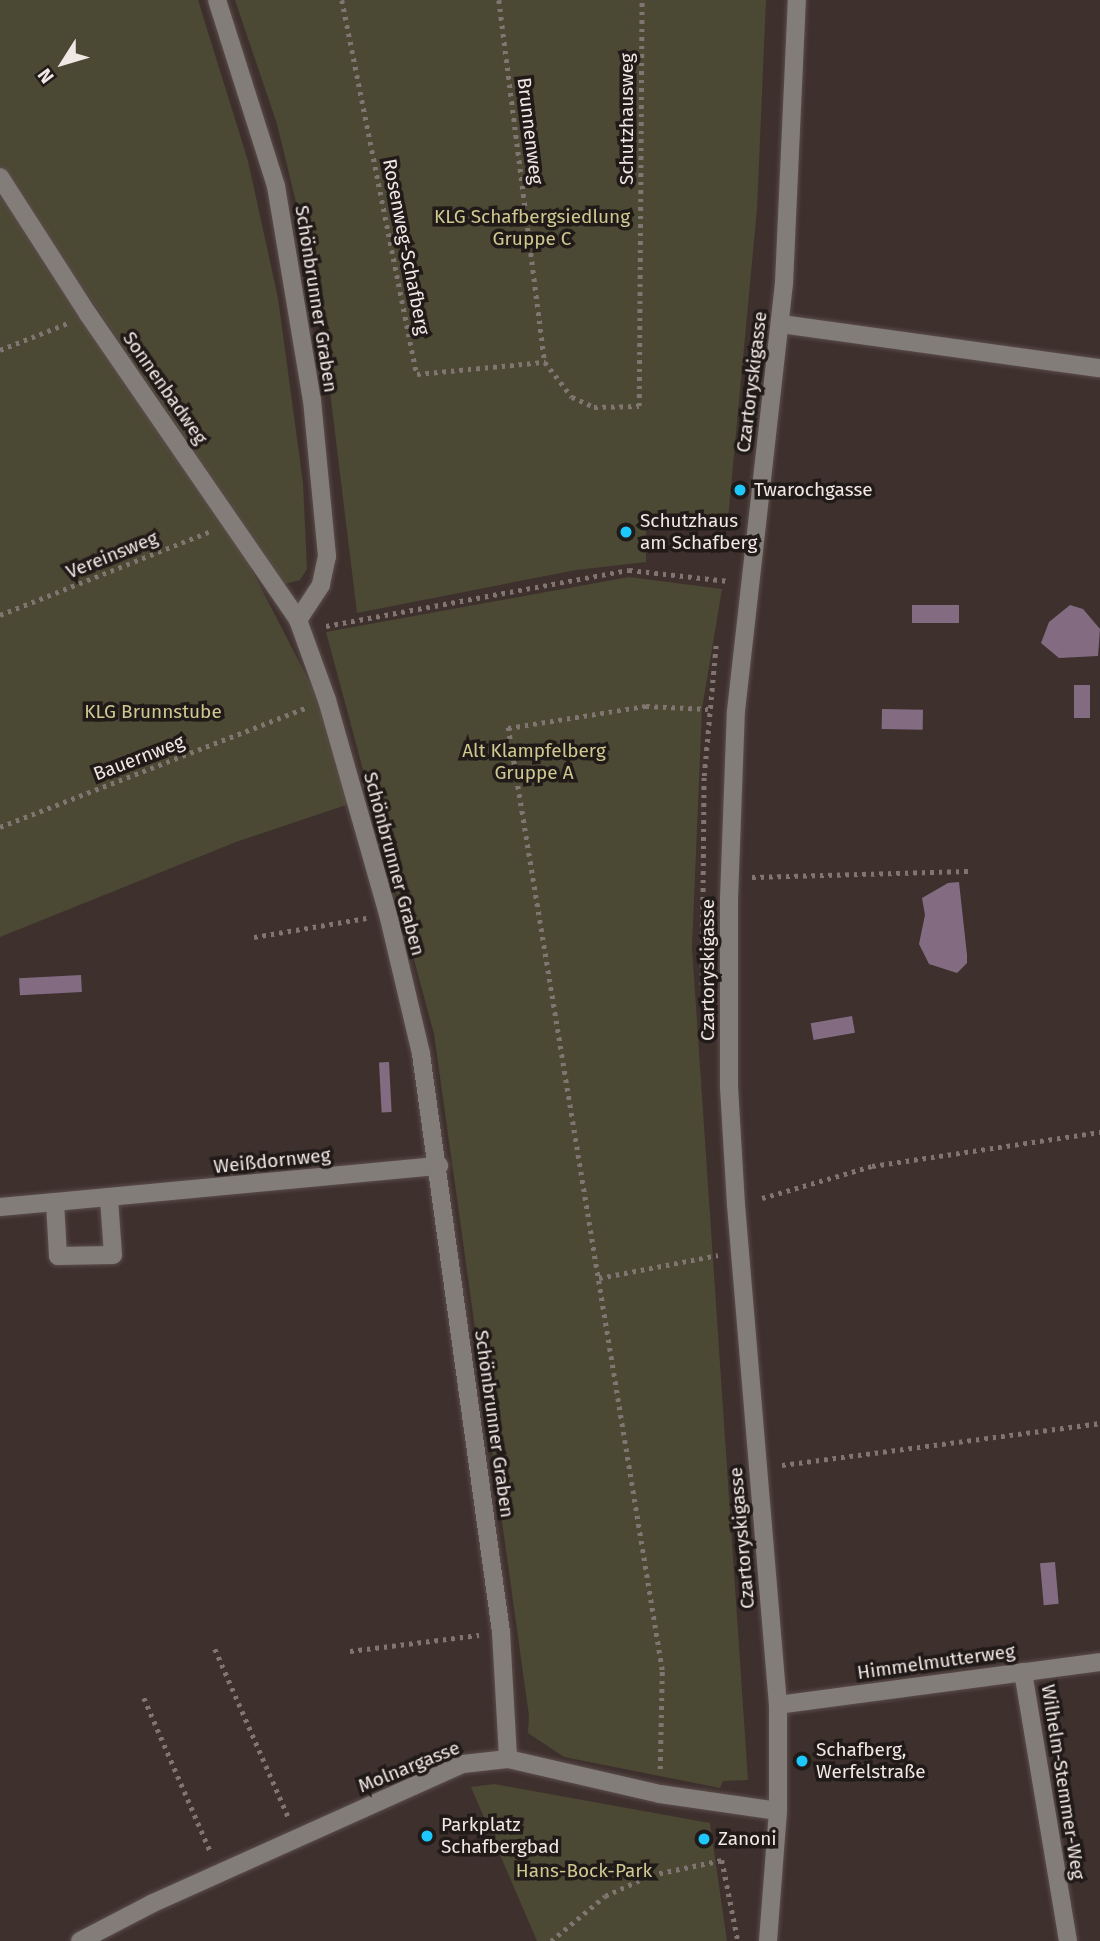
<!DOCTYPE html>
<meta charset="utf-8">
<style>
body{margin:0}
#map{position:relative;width:1100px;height:1941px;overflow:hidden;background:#3e302d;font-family:"Fira Sans",sans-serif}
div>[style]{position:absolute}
.green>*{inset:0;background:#4b4834}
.water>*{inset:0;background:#836c82;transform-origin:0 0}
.path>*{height:4.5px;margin-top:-2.25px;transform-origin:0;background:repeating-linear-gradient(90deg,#817572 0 3.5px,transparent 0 8.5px)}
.roads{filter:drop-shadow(0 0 2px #5b4d4a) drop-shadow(0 0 2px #5b4d4a)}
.minor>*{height:18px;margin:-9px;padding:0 9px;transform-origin:9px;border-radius:9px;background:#827d79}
.dots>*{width:19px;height:19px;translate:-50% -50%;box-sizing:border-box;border:4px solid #201a18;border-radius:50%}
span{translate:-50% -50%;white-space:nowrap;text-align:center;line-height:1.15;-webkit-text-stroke:7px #201a18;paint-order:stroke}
.street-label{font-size:19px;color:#f1e7e5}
.park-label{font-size:19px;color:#d0c891}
.poi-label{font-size:19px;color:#f1e7e5}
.left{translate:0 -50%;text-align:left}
.north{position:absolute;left:28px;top:28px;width:70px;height:70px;-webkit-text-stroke:5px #201a18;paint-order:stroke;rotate:233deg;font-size:19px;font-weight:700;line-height:28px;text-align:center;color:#f1e7e5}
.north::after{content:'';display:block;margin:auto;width:24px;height:32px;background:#f1e7e5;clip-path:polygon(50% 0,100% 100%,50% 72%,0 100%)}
</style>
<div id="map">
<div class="green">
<div style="clip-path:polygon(0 0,198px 0,248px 161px,278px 298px,303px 483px,307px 569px,300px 580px,285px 584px,0 167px)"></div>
<div style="clip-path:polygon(235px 0,766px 0,757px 209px,727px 530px,646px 528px,646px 562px,576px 570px,357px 613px,318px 293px,277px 124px)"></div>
<div style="clip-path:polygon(0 191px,80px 318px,228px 524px,322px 706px,349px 804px,236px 842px,0 937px)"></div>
<div style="clip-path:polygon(629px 577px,722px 589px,702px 709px,692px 947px,748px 1780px,723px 1781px,720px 1788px,564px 1757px,528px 1733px,529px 1716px,434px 1034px,326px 632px)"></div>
<div style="clip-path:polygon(494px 1784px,710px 1823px,727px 1941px,537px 1941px,471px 1787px)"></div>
</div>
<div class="water">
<div style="left:912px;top:605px;width:47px;height:18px"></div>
<div style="clip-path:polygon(1070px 605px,1083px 609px,1100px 629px,1098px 656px,1059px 658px,1041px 643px,1049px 622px)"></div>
<div style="left:1074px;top:685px;width:16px;height:33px"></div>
<div style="left:882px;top:709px;width:41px;height:20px;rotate:1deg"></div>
<div style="clip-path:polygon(959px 882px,967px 955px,967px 963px,957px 973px,929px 964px,919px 944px,925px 915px,922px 898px,948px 883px)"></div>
<div style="left:81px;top:975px;width:17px;height:62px;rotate:87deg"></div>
<div style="left:852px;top:1016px;width:17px;height:42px;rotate:80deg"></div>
<div style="left:389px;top:1062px;width:50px;height:10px;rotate:87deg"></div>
<div style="left:1055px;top:1562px;width:42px;height:15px;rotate:85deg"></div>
</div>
<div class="path">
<div style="left:342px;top:0;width:381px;rotate:78.7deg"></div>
<div style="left:417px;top:374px;width:129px;rotate:-5.4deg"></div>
<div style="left:499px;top:0;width:365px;rotate:82.8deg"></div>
<div style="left:545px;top:362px;width:44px;rotate:52.4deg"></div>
<div style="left:572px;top:397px;width:24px;rotate:24deg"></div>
<div style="left:594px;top:407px;width:45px;rotate:-1.3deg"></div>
<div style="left:639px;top:406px;width:406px;rotate:-89.6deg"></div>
<div style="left:0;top:350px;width:73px;rotate:-21.7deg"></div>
<div style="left:0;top:615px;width:227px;rotate:-21.7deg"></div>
<div style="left:326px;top:626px;width:308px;rotate:-10.5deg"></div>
<div style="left:629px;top:570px;width:100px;rotate:6.3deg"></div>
<div style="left:0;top:827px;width:328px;rotate:-21.3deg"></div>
<div style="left:752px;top:877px;width:216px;rotate:-1.6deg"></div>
<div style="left:254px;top:937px;width:114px;rotate:-9.6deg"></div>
<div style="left:702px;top:985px;width:209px;rotate:-89.5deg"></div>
<div style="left:704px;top:776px;width:132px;rotate:-84.8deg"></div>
<div style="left:762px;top:1198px;width:115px;rotate:-16.2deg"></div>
<div style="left:872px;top:1166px;width:231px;rotate:-8.5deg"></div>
<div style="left:599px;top:1278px;width:121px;rotate:-10.9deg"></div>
<div style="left:782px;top:1465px;width:321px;rotate:-7.5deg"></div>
<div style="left:215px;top:1649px;width:184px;rotate:66.4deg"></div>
<div style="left:350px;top:1651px;width:130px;rotate:-7.1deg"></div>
<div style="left:144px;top:1698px;width:169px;rotate:66.6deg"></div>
<div style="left:660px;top:1769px;width:99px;rotate:-88.8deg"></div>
<div style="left:662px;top:1670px;width:955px;rotate:-99.28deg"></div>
<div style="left:508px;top:728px;width:140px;rotate:-9.1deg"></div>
<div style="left:646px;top:706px;width:62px;rotate:2.8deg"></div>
<div style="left:551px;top:1941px;width:70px;rotate:-39.8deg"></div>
<div style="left:605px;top:1896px;width:51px;rotate:-24.5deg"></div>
<div style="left:651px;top:1875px;width:73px;rotate:-11.9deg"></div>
<div style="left:722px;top:1860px;width:83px;rotate:78.8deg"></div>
</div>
<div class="roads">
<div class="minor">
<div style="left:217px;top:0;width:195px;rotate:72.4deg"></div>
<div style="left:276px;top:186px;width:217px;rotate:80.5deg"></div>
<div style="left:312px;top:400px;width:157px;rotate:84.5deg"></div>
<div style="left:327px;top:556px;width:30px;rotate:102deg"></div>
<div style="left:321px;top:585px;width:42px;rotate:123.3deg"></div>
<div style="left:0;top:177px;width:163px;rotate:57.3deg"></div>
<div style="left:88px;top:314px;width:371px;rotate:55.5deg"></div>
<div style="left:298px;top:620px;width:85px;rotate:70.1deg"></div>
<div style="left:327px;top:700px;width:223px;rotate:74.1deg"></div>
<div style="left:388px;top:914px;width:144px;rotate:76.7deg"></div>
<div style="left:421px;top:1054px;width:584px;rotate:82.12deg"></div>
<div style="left:501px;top:1632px;width:127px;rotate:86.8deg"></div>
<div style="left:781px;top:324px;width:322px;rotate:7.9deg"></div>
<div style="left:109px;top:1199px;width:56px;rotate:85.9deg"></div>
<div style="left:113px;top:1255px;width:55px;rotate:179deg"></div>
<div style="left:58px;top:1256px;width:54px;rotate:-93.2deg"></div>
<div style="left:55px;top:1202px;width:386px;rotate:-5.4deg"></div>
<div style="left:0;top:1207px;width:55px;rotate:-5.2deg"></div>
<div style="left:1023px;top:1672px;width:273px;rotate:80.5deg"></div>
<div style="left:778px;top:1705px;width:325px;rotate:-7.6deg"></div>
<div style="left:80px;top:1941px;width:80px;rotate:-27.5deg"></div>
<div style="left:151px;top:1904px;width:342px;rotate:-24.2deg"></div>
<div style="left:463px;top:1764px;width:45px;rotate:-6.3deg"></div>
<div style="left:508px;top:1759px;width:156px;rotate:13deg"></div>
<div style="left:660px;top:1794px;width:119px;rotate:8.2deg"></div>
<div style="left:768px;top:1941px;width:130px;rotate:-85.6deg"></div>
<div style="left:778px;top:1811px;width:106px;rotate:-90deg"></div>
<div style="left:778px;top:1705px;width:502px;rotate:-94.8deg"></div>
<div style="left:736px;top:1205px;width:118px;rotate:-93.4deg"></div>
<div style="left:729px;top:1087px;width:188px;rotate:-90deg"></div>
<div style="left:729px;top:899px;width:188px;rotate:-87.9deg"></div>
<div style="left:736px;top:711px;width:431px;rotate:-83.6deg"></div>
<div style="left:784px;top:283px;width:283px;rotate:-87.4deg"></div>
</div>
</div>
<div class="dots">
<div style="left:740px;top:490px;background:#1dc9fc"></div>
<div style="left:626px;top:532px;background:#1dc9fc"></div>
<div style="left:802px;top:1761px;background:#1dc9fc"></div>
<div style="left:427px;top:1836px;background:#1dc9fc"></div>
<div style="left:704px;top:1839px;background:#1dc9fc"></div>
</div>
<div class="street-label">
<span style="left:627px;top:119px;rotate:-90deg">Schutzhausweg</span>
<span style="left:530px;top:131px;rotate:83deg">Brunnenweg</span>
<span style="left:406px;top:247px;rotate:79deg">Rosenweg-Schafberg</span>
<span style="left:316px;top:299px;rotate:81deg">Schönbrunner Graben</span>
<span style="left:752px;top:382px;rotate:-83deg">Czartoryskigasse</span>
<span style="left:165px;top:388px;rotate:55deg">Sonnenbadweg</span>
<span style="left:112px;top:555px;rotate:-22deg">Vereinsweg</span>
<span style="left:139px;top:758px;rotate:-21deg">Bauernweg</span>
<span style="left:394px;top:864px;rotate:75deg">Schönbrunner Graben</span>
<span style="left:708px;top:970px;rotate:-90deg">Czartoryskigasse</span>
<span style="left:272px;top:1161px;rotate:-6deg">Weißdornweg</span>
<span style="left:494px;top:1424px;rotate:82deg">Schönbrunner Graben</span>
<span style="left:742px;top:1538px;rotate:-95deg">Czartoryskigasse</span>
<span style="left:936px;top:1662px;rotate:-8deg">Himmelmutterweg</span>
<span style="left:409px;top:1767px;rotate:-22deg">Molnargasse</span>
<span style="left:1063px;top:1782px;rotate:81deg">Wilhelm-Stemmer-Weg</span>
</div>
<div class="park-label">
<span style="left:532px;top:228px">KLG Schafbergsiedlung<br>Gruppe C</span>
<span style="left:153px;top:712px">KLG Brunnstube</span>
<span style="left:534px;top:762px">Alt Klampfelberg<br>Gruppe A</span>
<span style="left:584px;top:1871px">Hans-Bock-Park</span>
</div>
<div class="poi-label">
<span class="left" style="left:754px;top:490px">Twarochgasse</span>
<span class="left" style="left:640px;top:532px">Schutzhaus<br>am Schafberg</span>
<span class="left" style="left:816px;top:1761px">Schafberg,<br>Werfelstraße</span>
<span class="left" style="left:441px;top:1836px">Parkplatz<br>Schafbergbad</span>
<span class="left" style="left:718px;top:1839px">Zanoni</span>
</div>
<div class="north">N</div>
</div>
